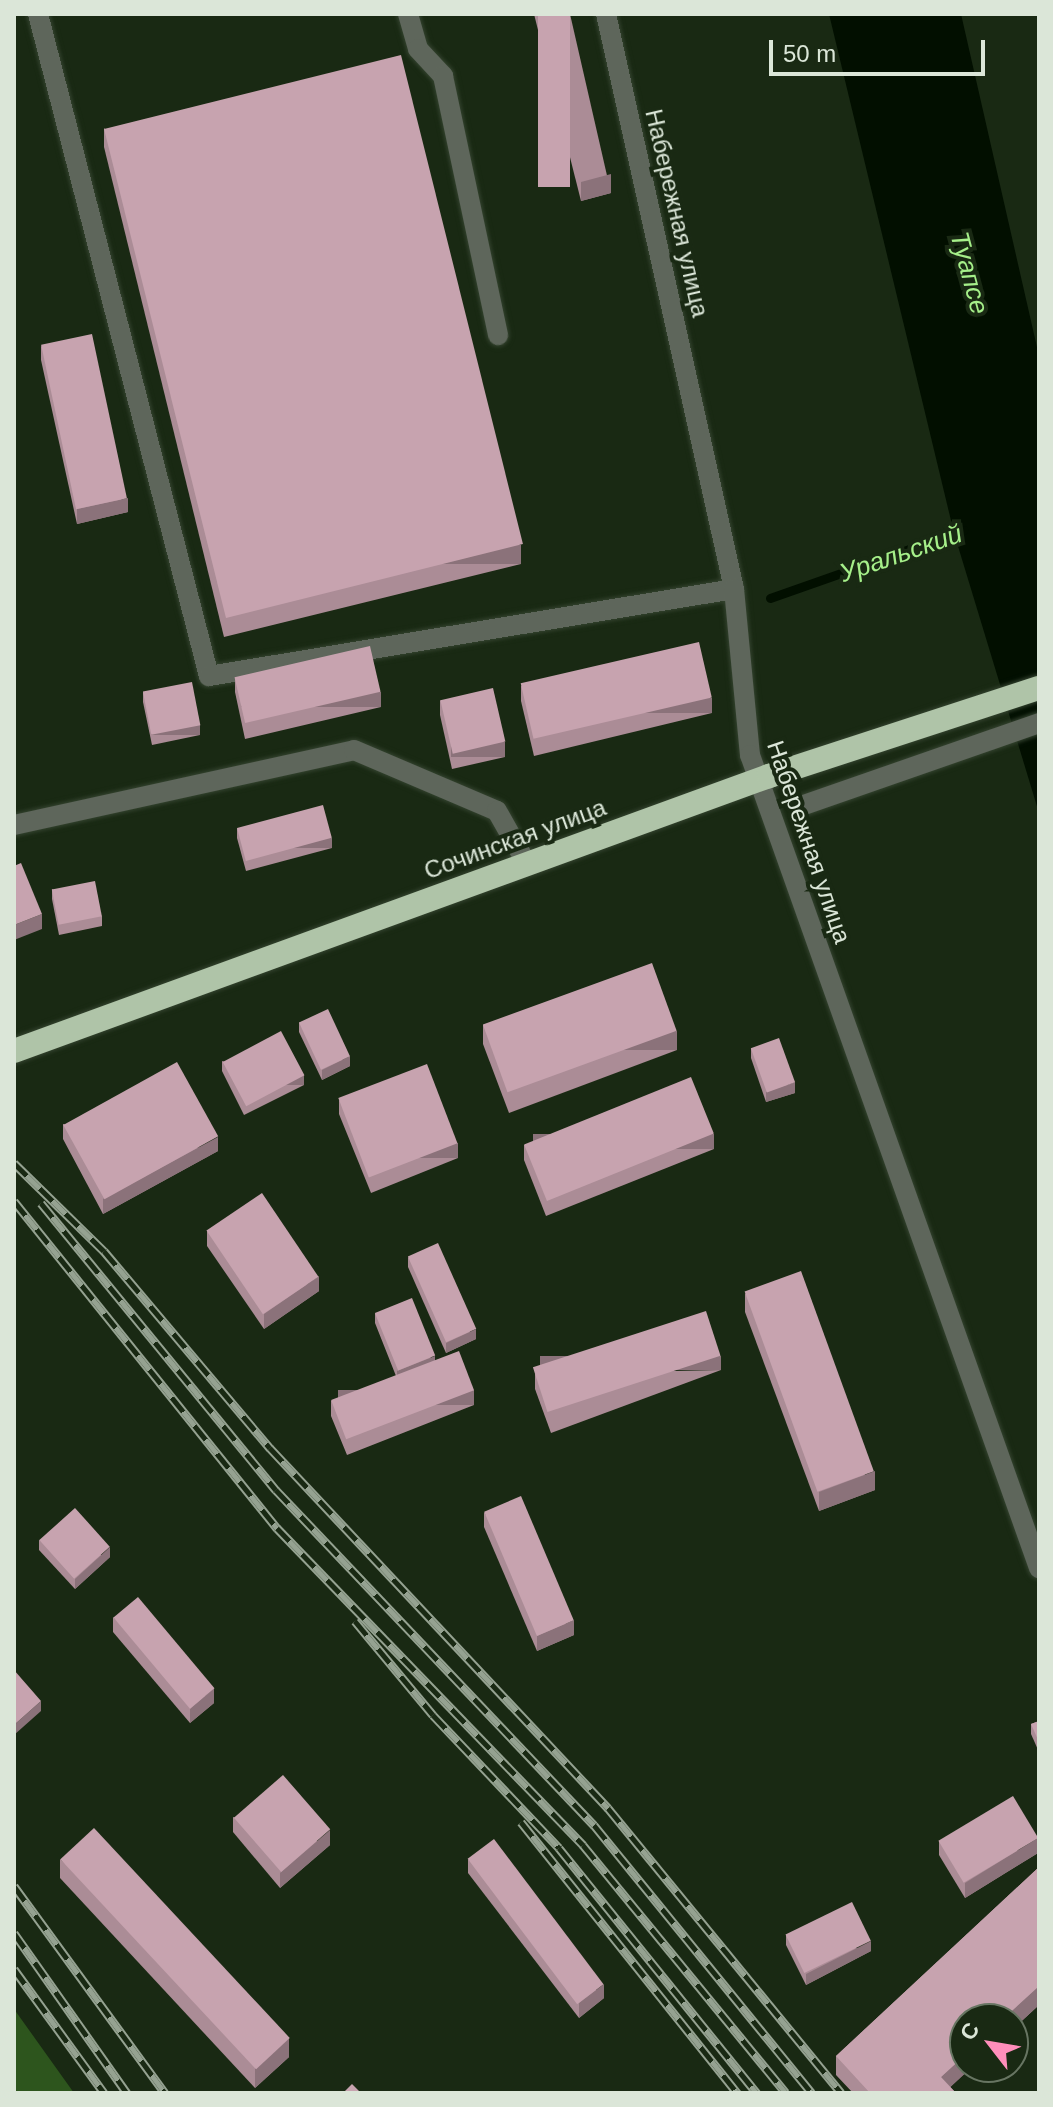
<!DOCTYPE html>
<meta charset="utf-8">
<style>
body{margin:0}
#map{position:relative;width:1053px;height:2107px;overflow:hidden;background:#192913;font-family:Helvetica,sans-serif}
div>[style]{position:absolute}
.green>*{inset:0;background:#2d551d}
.water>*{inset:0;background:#020f00}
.stream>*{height:9px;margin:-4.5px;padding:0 4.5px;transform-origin:4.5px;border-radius:4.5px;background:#020f00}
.roads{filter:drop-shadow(0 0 2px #34432f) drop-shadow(0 0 2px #34432f)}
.minor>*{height:20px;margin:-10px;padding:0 10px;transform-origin:10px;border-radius:10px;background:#5e665b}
.highway>*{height:24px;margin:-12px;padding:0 12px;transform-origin:12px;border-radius:12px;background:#afc4a8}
.rail>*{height:9px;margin-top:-4.5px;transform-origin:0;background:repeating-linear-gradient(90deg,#192913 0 18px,#95a291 0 36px);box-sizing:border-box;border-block:2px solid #95a291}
.wall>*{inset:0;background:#ab8c96}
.shaded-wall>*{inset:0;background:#8b727a;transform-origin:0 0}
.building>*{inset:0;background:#c7a3af;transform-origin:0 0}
span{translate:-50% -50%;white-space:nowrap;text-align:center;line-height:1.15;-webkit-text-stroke:8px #192913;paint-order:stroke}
.street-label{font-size:24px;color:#dbe6d8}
.water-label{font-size:26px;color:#a6f08a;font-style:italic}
.frame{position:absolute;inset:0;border:16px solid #dbe6d8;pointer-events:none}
.north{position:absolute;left:949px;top:2003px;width:80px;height:80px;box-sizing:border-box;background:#192913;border:2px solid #677562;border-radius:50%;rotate:301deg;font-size:22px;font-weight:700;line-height:32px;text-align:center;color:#dbe6d8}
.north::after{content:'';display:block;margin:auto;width:28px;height:36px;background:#ff8ebb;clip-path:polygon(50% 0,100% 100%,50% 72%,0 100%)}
.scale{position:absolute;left:769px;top:40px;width:216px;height:36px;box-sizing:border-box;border:4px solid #dbe6d8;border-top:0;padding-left:10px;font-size:24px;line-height:28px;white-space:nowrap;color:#dbe6d8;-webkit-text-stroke:6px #192913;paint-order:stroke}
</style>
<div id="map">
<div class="green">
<div style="clip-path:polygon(14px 2009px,74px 2093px,14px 2093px)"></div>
</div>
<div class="water">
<div style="clip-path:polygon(829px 14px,961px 14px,1039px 356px,1039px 813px,954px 533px)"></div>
</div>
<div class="stream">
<div style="left:770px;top:598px;width:205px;rotate:-19.4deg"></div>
</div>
<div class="roads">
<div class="minor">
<div style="left:38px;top:14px;width:684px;rotate:75.52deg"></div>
<div style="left:209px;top:676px;width:532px;rotate:-9.41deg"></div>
<div style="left:408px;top:14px;width:36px;rotate:74deg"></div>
<div style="left:418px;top:49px;width:37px;rotate:47deg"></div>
<div style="left:443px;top:76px;width:265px;rotate:78deg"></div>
<div style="left:606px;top:14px;width:589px;rotate:77.45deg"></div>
<div style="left:734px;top:589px;width:167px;rotate:84.5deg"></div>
<div style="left:750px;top:755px;width:863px;rotate:70.43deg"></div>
<div style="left:801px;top:806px;width:252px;rotate:-19.2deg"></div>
<div style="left:14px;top:825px;width:348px;rotate:-12.4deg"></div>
<div style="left:354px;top:750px;width:155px;rotate:23.1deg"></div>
<div style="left:497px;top:811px;width:61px;rotate:60.5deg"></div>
</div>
<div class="highway">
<div style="left:14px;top:1051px;width:804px;rotate:-20.01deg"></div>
<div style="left:769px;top:776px;width:284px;rotate:-18.1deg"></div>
</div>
</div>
<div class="rail">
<div style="left:14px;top:1163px;width:126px;rotate:44.4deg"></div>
<div style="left:104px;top:1251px;width:258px;rotate:49.9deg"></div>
<div style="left:270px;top:1448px;width:494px;rotate:46.8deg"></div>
<div style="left:608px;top:1808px;width:368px;rotate:50.7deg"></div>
<div style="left:14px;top:1201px;width:420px;rotate:51.2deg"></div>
<div style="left:277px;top:1528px;width:441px;rotate:46deg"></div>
<div style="left:583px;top:1845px;width:320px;rotate:50.7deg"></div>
<div style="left:41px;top:1203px;width:371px;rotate:50.7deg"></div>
<div style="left:276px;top:1490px;width:462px;rotate:46.5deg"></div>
<div style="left:594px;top:1825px;width:345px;rotate:50.9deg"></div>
<div style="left:355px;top:1621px;width:122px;rotate:50.3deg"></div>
<div style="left:433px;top:1715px;width:183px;rotate:46.5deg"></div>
<div style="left:559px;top:1848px;width:315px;rotate:51.1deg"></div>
<div style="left:521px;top:1822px;width:347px;rotate:51.4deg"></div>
<div style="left:14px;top:1886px;width:256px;rotate:53.9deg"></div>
<div style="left:14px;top:1933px;width:196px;rotate:54.8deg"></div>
<div style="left:14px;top:1969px;width:153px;rotate:54deg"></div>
</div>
<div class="wall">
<div style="clip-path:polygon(534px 14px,570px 14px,611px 193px,581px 201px)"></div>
<div style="clip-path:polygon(104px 128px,521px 564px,224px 637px,104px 147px)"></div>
<div style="clip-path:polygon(41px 345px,128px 512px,77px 524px,41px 360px)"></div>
<div style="clip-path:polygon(235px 678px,381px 707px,245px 739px,235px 692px)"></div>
<div style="clip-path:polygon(521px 686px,712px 713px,534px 756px,521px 701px)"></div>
<div style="clip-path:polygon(143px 692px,200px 735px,152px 745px,143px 702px)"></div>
<div style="clip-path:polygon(440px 700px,505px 757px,452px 769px,440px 715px)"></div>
<div style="clip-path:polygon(237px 828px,332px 848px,246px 871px,237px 838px)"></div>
<div style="clip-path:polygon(52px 889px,102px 916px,102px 926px,59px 935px,52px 899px)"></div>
<div style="clip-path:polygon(299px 1022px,350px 1066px,322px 1080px,299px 1032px)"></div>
<div style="clip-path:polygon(483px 1025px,677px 1050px,509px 1113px,483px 1044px)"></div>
<div style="clip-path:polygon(751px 1048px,795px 1093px,766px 1102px,751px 1058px)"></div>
<div style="clip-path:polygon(222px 1061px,304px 1085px,244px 1115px,222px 1071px)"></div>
<div style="clip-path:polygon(339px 1100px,458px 1158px,371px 1193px,339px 1114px)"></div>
<div style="clip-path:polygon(63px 1124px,218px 1151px,103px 1214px,63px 1139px)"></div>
<div style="clip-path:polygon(524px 1145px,714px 1149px,546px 1216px,524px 1160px)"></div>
<div style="clip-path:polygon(207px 1231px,319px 1291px,264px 1329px,207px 1246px)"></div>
<div style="clip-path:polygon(408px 1257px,476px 1339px,446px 1353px,408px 1267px)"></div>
<div style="clip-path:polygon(745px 1293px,875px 1490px,819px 1511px,745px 1312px)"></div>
<div style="clip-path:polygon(375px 1313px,435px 1361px,474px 1405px,347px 1455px,331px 1416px,331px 1401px,396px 1376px,375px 1323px)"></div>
<div style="clip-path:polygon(721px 1370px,551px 1433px,535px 1389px,535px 1374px)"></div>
<div style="clip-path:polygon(484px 1512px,574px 1635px,537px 1651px,484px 1527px)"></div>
<div style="clip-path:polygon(39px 1540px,110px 1557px,75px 1589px,39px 1550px)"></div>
<div style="clip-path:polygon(113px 1617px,214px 1703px,190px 1723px,113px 1632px)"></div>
<div style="clip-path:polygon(1039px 1721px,1039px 1752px,1031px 1734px,1031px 1724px)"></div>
<div style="clip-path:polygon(233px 1817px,330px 1845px,280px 1888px,233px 1832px)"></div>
<div style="clip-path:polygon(939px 1841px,1038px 1853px,965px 1898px,939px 1855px)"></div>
<div style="clip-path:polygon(60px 1859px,289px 2057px,255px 2088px,60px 1878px)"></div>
<div style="clip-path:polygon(468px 1859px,604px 1998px,579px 2018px,468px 1873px)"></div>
<div style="clip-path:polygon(1039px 1867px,1039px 2005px,950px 2087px,956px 2093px,853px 2093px,836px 2075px,836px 2056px)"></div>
<div style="clip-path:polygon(786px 1935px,871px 1951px,806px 1985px,786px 1945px)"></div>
</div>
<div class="shaded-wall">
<div style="clip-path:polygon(611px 174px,611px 193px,581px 201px,581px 182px)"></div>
<div style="clip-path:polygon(128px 498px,128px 512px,77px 524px,77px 509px)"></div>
<div style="left:521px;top:545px;width:19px;height:306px;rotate:90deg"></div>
<div style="left:381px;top:692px;width:15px;height:140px;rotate:90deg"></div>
<div style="left:712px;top:698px;width:15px;height:183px;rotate:90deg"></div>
<div style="left:200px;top:725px;width:10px;height:49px;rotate:90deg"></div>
<div style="left:505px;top:742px;width:15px;height:54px;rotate:90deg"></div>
<div style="left:332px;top:838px;width:10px;height:89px;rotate:90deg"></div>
<div style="clip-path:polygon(42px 914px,42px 929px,14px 940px,14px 925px)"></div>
<div style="left:677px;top:1031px;width:19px;height:179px;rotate:90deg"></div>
<div style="clip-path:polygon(350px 1056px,350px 1066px,322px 1080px,322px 1070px)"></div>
<div style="left:304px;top:1075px;width:10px;height:67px;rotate:90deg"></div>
<div style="clip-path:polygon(795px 1082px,795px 1093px,766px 1102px,766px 1092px)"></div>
<div style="left:714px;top:1134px;width:15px;height:181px;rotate:90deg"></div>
<div style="clip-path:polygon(218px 1137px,218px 1151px,103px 1214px,103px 1199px)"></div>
<div style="left:458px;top:1143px;width:15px;height:94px;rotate:90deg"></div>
<div style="clip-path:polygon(319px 1276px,319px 1291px,264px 1329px,264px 1314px)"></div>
<div style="clip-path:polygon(476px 1329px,476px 1339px,446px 1353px,446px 1343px)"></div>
<div style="clip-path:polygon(435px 1356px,435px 1366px,397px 1381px,397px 1371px)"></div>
<div style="left:721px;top:1356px;width:14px;height:181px;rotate:90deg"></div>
<div style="left:474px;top:1390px;width:15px;height:136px;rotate:90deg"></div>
<div style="clip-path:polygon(875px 1471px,875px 1490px,819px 1511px,819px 1492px)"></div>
<div style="clip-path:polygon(110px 1547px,110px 1557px,75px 1589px,75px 1579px)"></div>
<div style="clip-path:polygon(574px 1620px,574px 1635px,537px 1651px,537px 1636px)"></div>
<div style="clip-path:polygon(214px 1688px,214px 1703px,190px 1723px,190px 1709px)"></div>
<div style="clip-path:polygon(41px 1701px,41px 1711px,14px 1735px,14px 1725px)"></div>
<div style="clip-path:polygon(330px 1830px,330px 1845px,280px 1888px,280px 1873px)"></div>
<div style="clip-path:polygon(1038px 1838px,1038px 1853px,965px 1898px,965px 1883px)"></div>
<div style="clip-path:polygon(871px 1941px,871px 1951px,806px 1985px,806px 1974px)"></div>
<div style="clip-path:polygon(604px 1984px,604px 1998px,579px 2018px,579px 2003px)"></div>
<div style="clip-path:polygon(1039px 1986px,1039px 2005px,1013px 2029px,1013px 2019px,1003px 2019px)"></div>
<div style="clip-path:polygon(289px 2038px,289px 2057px,255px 2088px,255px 2069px)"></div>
<div style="clip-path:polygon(965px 2055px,965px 2067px,972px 2067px,944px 2093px,941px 2077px)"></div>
</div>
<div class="building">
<div style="left:538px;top:14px;width:32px;height:173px"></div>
<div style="left:401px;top:55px;width:504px;height:306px;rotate:76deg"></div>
<div style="left:92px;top:334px;width:168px;height:52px;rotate:78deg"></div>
<div style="left:699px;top:642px;width:57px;height:183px;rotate:77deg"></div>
<div style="left:370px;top:646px;width:47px;height:139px;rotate:77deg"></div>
<div style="left:192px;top:682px;width:44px;height:50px;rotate:79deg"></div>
<div style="left:493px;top:688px;width:55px;height:54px;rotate:77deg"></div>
<div style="left:323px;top:805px;width:34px;height:89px;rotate:75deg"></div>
<div style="clip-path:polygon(21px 863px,42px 914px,14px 925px,14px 866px)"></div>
<div style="left:95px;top:881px;width:36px;height:44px;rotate:79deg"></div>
<div style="left:652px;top:963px;width:72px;height:180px;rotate:70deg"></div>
<div style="left:328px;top:1009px;width:52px;height:32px;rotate:65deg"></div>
<div style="left:281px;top:1031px;width:50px;height:66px;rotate:62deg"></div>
<div style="left:779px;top:1038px;width:47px;height:30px;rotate:70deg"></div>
<div style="left:177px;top:1062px;width:85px;height:130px;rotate:61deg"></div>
<div style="left:427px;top:1064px;width:85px;height:95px;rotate:69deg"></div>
<div style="left:691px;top:1077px;width:61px;height:180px;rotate:68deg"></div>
<div style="left:262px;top:1193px;width:101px;height:67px;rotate:56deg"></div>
<div style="left:438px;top:1243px;width:94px;height:33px;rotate:66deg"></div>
<div style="left:801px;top:1271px;width:213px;height:60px;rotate:70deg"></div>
<div style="left:412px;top:1298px;width:62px;height:40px;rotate:68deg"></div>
<div style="left:706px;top:1311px;width:47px;height:182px;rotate:72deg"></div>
<div style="left:459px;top:1351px;width:42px;height:137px;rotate:69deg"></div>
<div style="left:521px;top:1496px;width:135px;height:40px;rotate:67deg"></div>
<div style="left:75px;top:1508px;width:52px;height:48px;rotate:48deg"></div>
<div style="left:138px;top:1597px;width:119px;height:32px;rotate:50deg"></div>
<div style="clip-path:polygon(14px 1670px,41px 1701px,14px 1725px)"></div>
<div style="clip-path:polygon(1039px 1721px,1039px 1742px,1031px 1724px)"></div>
<div style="left:283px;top:1775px;width:72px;height:65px;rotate:49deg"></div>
<div style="left:1013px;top:1796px;width:49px;height:87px;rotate:59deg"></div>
<div style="left:94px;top:1828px;width:287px;height:46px;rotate:47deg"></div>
<div style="left:494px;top:1839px;width:182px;height:33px;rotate:53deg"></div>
<div style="clip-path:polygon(1039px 1867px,1039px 1986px,1003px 2019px,965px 2019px,965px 2055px,941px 2077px,956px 2093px,870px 2093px,836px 2056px)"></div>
<div style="left:852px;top:1902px;width:43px;height:74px;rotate:64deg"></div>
<div style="clip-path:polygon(352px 2084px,361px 2093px,343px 2093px)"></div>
</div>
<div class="street-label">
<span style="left:677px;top:213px;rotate:77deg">Набережная улица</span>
<span style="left:515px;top:839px;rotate:-20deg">Сочинская улица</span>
<span style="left:809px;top:842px;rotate:71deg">Набережная улица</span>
</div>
<div class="water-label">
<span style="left:969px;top:273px;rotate:75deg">Туапсе</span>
<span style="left:901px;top:554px;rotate:-19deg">Уральский</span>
</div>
<div class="frame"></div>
<div class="north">С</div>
<div class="scale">50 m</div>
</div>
